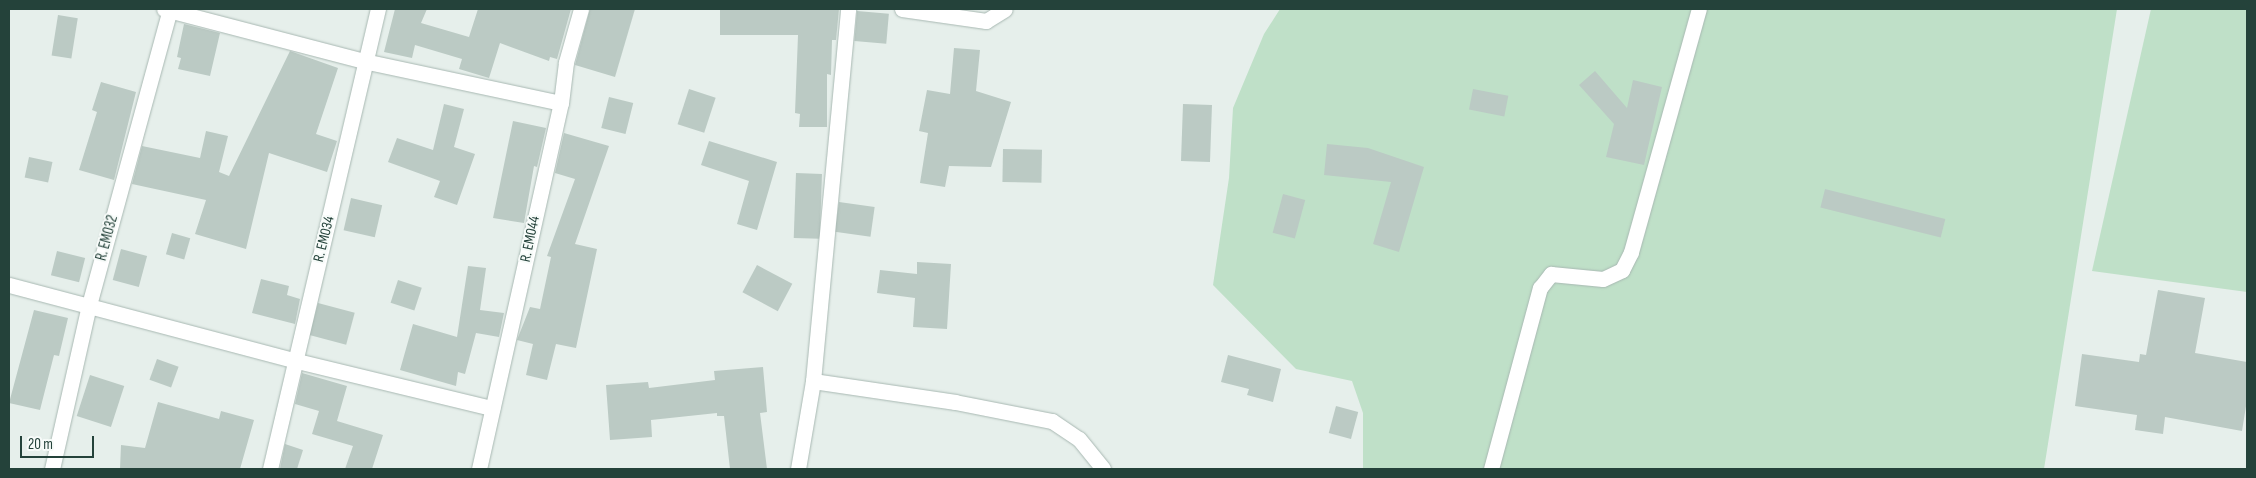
<!DOCTYPE html>
<style>
body{margin:0}
#map{position:relative;width:2256px;height:478px;overflow:hidden;background:#e6efeb;font-family:"Sofia Sans Condensed",sans-serif}
div>[style]{position:absolute}
.green>*{inset:0;background:#bfe0c8}
.building>*{inset:0;background:#bbcac4;transform-origin:0 0}
.roads{filter:drop-shadow(0 0 1px #a8b8b2) drop-shadow(0 0 1px #a8b8b2)}
.minor>*{height:15px;margin:-7.5px;padding:0 7.5px;transform-origin:7.5px;border-radius:7.5px;background:#fff}
span{translate:-50% -50%;white-space:nowrap;text-align:center;line-height:1.15;-webkit-text-stroke:4px #f7fbf9;paint-order:stroke}
.street-label{font-size:15px;color:#24423a}
.frame{position:absolute;inset:0;border:10px solid #24423a;pointer-events:none}
.scale{position:absolute;left:20px;top:436px;width:74px;height:22px;box-sizing:border-box;border:2px solid #24423a;border-top:0;padding-left:6px;font-size:15px;line-height:18px;white-space:nowrap;color:#24423a;-webkit-text-stroke:4px #f7fbf9;paint-order:stroke}
</style>
<div id="map">
<div class="green">
<div style="clip-path:polygon(1280px 9px,2117px 9px,2044px 469px,1363px 469px,1363px 413px,1352px 381px,1296px 369px,1213px 285px,1229px 178px,1233px 108px,1264px 34px)"></div>
<div style="clip-path:polygon(2151px 9px,2247px 9px,2247px 292px,2092px 271px)"></div>
</div>
<div class="building">
<div style="clip-path:polygon(395px 9px,427px 9px,421px 23px,469px 37px,478px 9px,571px 9px,557px 59px,550px 57px,549px 61px,500px 43px,489px 78px,459px 69px,462px 59px,415px 45px,412px 58px,384px 52px)"></div>
<div style="clip-path:polygon(590px 9px,635px 9px,615px 77px,575px 65px)"></div>
<div style="clip-path:polygon(720px 9px,839px 9px,836px 40px,832px 40px,831px 75px,827px 74px,827px 127px,799px 127px,800px 114px,795px 113px,798px 35px,720px 35px)"></div>
<div style="left:857px;top:11px;width:32px;height:30px;rotate:5deg"></div>
<div style="left:58px;top:15px;width:20px;height:41px;rotate:9deg"></div>
<div style="clip-path:polygon(184px 24px,220px 33px,210px 76px,178px 69px,181px 58px,177px 57px)"></div>
<div style="clip-path:polygon(954px 48px,980px 50px,976px 91px,1011px 102px,991px 167px,949px 166px,945px 187px,920px 183px,928px 133px,919px 131px,927px 90px,950px 94px)"></div>
<div style="clip-path:polygon(290px 51px,338px 68px,316px 134px,337px 141px,327px 172px,269px 153px,246px 249px,195px 234px,206px 200px,132px 184px,142px 146px,200px 158px,206px 131px,228px 136px,219px 172px,229px 176px)"></div>
<div style="clip-path:polygon(1595px 71px,1627px 108px,1633px 80px,1662px 87px,1644px 165px,1606px 157px,1614px 124px,1579px 85px)"></div>
<div style="clip-path:polygon(101px 82px,136px 92px,114px 180px,79px 170px,97px 112px,92px 110px)"></div>
<div style="left:689px;top:89px;width:28px;height:37px;rotate:18deg"></div>
<div style="left:1473px;top:89px;width:36px;height:21px;rotate:11deg"></div>
<div style="left:609px;top:97px;width:25px;height:32px;rotate:14deg"></div>
<div style="clip-path:polygon(444px 104px,464px 109px,454px 147px,475px 154px,457px 205px,434px 197px,440px 181px,388px 162px,397px 138px,433px 150px)"></div>
<div style="left:1183px;top:104px;width:29px;height:57px;rotate:2deg"></div>
<div style="clip-path:polygon(513px 121px,546px 128px,537px 167px,534px 166px,524px 223px,493px 218px)"></div>
<div style="clip-path:polygon(564px 133px,609px 146px,575px 244px,597px 249px,576px 348px,556px 344px,547px 380px,526px 375px,533px 344px,517px 340px,530px 307px,540px 309px,551px 257px,547px 256px,575px 179px,555px 173px)"></div>
<div style="clip-path:polygon(709px 141px,777px 162px,757px 230px,737px 224px,749px 181px,701px 165px)"></div>
<div style="clip-path:polygon(1327px 144px,1368px 148px,1424px 167px,1399px 252px,1373px 244px,1391px 182px,1324px 175px)"></div>
<div style="left:1003px;top:149px;width:39px;height:33px;rotate:1deg"></div>
<div style="left:29px;top:157px;width:24px;height:21px;rotate:12deg"></div>
<div style="left:796px;top:173px;width:26px;height:65px;rotate:2deg"></div>
<div style="left:1825px;top:189px;width:124px;height:19px;rotate:14deg"></div>
<div style="left:1283px;top:194px;width:23px;height:40px;rotate:15deg"></div>
<div style="left:351px;top:198px;width:32px;height:33px;rotate:13deg"></div>
<div style="left:839px;top:202px;width:36px;height:30px;rotate:8deg"></div>
<div style="left:172px;top:233px;width:19px;height:22px;rotate:16deg"></div>
<div style="left:121px;top:249px;width:27px;height:32px;rotate:15deg"></div>
<div style="left:57px;top:251px;width:29px;height:25px;rotate:14deg"></div>
<div style="clip-path:polygon(917px 262px,951px 264px,947px 329px,913px 327px,915px 298px,877px 293px,880px 270px,917px 274px)"></div>
<div style="left:757px;top:265px;width:40px;height:31px;rotate:28deg"></div>
<div style="clip-path:polygon(468px 266px,486px 268px,480px 310px,504px 313px,499px 337px,476px 333px,465px 374px,458px 372px,456px 386px,400px 370px,413px 324px,457px 337px)"></div>
<div style="clip-path:polygon(261px 279px,289px 286px,287px 295px,300px 299px,295px 324px,252px 313px)"></div>
<div style="left:398px;top:280px;width:25px;height:24px;rotate:18deg"></div>
<div style="clip-path:polygon(2158px 290px,2205px 298px,2195px 353px,2247px 362px,2247px 400px,2242px 431px,2165px 417px,2163px 434px,2135px 430px,2137px 415px,2075px 406px,2082px 354px,2139px 362px,2140px 354px,2146px 355px)"></div>
<div style="left:318px;top:303px;width:38px;height:33px;rotate:15deg"></div>
<div style="clip-path:polygon(34px 310px,68px 318px,59px 356px,54px 355px,40px 410px,9px 403px)"></div>
<div style="clip-path:polygon(1228px 355px,1281px 369px,1273px 402px,1247px 395px,1249px 389px,1221px 382px)"></div>
<div style="left:157px;top:359px;width:23px;height:22px;rotate:20deg"></div>
<div style="clip-path:polygon(763px 367px,767px 412px,760px 413px,767px 469px,730px 469px,724px 416px,717px 416px,717px 413px,651px 420px,652px 437px,610px 440px,606px 385px,648px 382px,649px 388px,715px 380px,714px 371px)"></div>
<div style="clip-path:polygon(302px 373px,347px 386px,337px 421px,383px 435px,372px 469px,345px 469px,353px 446px,312px 434px,319px 411px,295px 404px)"></div>
<div style="left:90px;top:375px;width:36px;height:43px;rotate:18deg"></div>
<div style="clip-path:polygon(158px 402px,219px 419px,221px 411px,254px 420px,240px 469px,120px 469px,121px 445px,145px 448px)"></div>
<div style="left:1336px;top:406px;width:23px;height:28px;rotate:15deg"></div>
<div style="clip-path:polygon(285px 444px,303px 450px,297px 469px,280px 469px)"></div>
</div>
<div class="roads">
<div class="minor">
<div style="left:164px;top:9px;width:211px;rotate:14.6deg"></div>
<div style="left:368px;top:62px;width:197px;rotate:12deg"></div>
<div style="left:902px;top:9px;width:85px;rotate:8.1deg"></div>
<div style="left:986px;top:21px;width:22px;rotate:-32deg"></div>
<div style="left:9px;top:285px;width:294px;rotate:14.8deg"></div>
<div style="left:293px;top:360px;width:205px;rotate:13.6deg"></div>
<div style="left:813px;top:381px;width:144px;rotate:8.4deg"></div>
<div style="left:955px;top:402px;width:99px;rotate:11.1deg"></div>
<div style="left:1052px;top:421px;width:32px;rotate:34deg"></div>
<div style="left:1079px;top:439px;width:38px;rotate:51deg"></div>
<div style="left:52px;top:469px;width:168px;rotate:-77.3deg"></div>
<div style="left:89px;top:305px;width:307px;rotate:-74.7deg"></div>
<div style="left:270px;top:469px;width:473px;rotate:-76.8deg"></div>
<div style="left:479px;top:469px;width:375px;rotate:-77.4deg"></div>
<div style="left:561px;top:103px;width:41px;rotate:-83deg"></div>
<div style="left:566px;top:62px;width:55px;rotate:-74.2deg"></div>
<div style="left:798px;top:469px;width:89px;rotate:-80.3deg"></div>
<div style="left:813px;top:381px;width:374px;rotate:-84.6deg"></div>
<div style="left:1491px;top:469px;width:188px;rotate:-74.9deg"></div>
<div style="left:1540px;top:288px;width:18px;rotate:-52deg"></div>
<div style="left:1551px;top:274px;width:52px;rotate:5.5deg"></div>
<div style="left:1603px;top:279px;width:21px;rotate:-25deg"></div>
<div style="left:1622px;top:270px;width:20px;rotate:-63deg"></div>
<div style="left:1631px;top:252px;width:252px;rotate:-74.4deg"></div>
</div>
</div>
<div class="street-label">
<span style="left:107px;top:238px;rotate:-75deg">R. EM032</span>
<span style="left:324px;top:239px;rotate:-76deg">R. EM034</span>
<span style="left:530px;top:239px;rotate:-78deg">R. EM044</span>
</div>
<div class="frame"></div>
<div class="scale">20 m</div>
</div>
